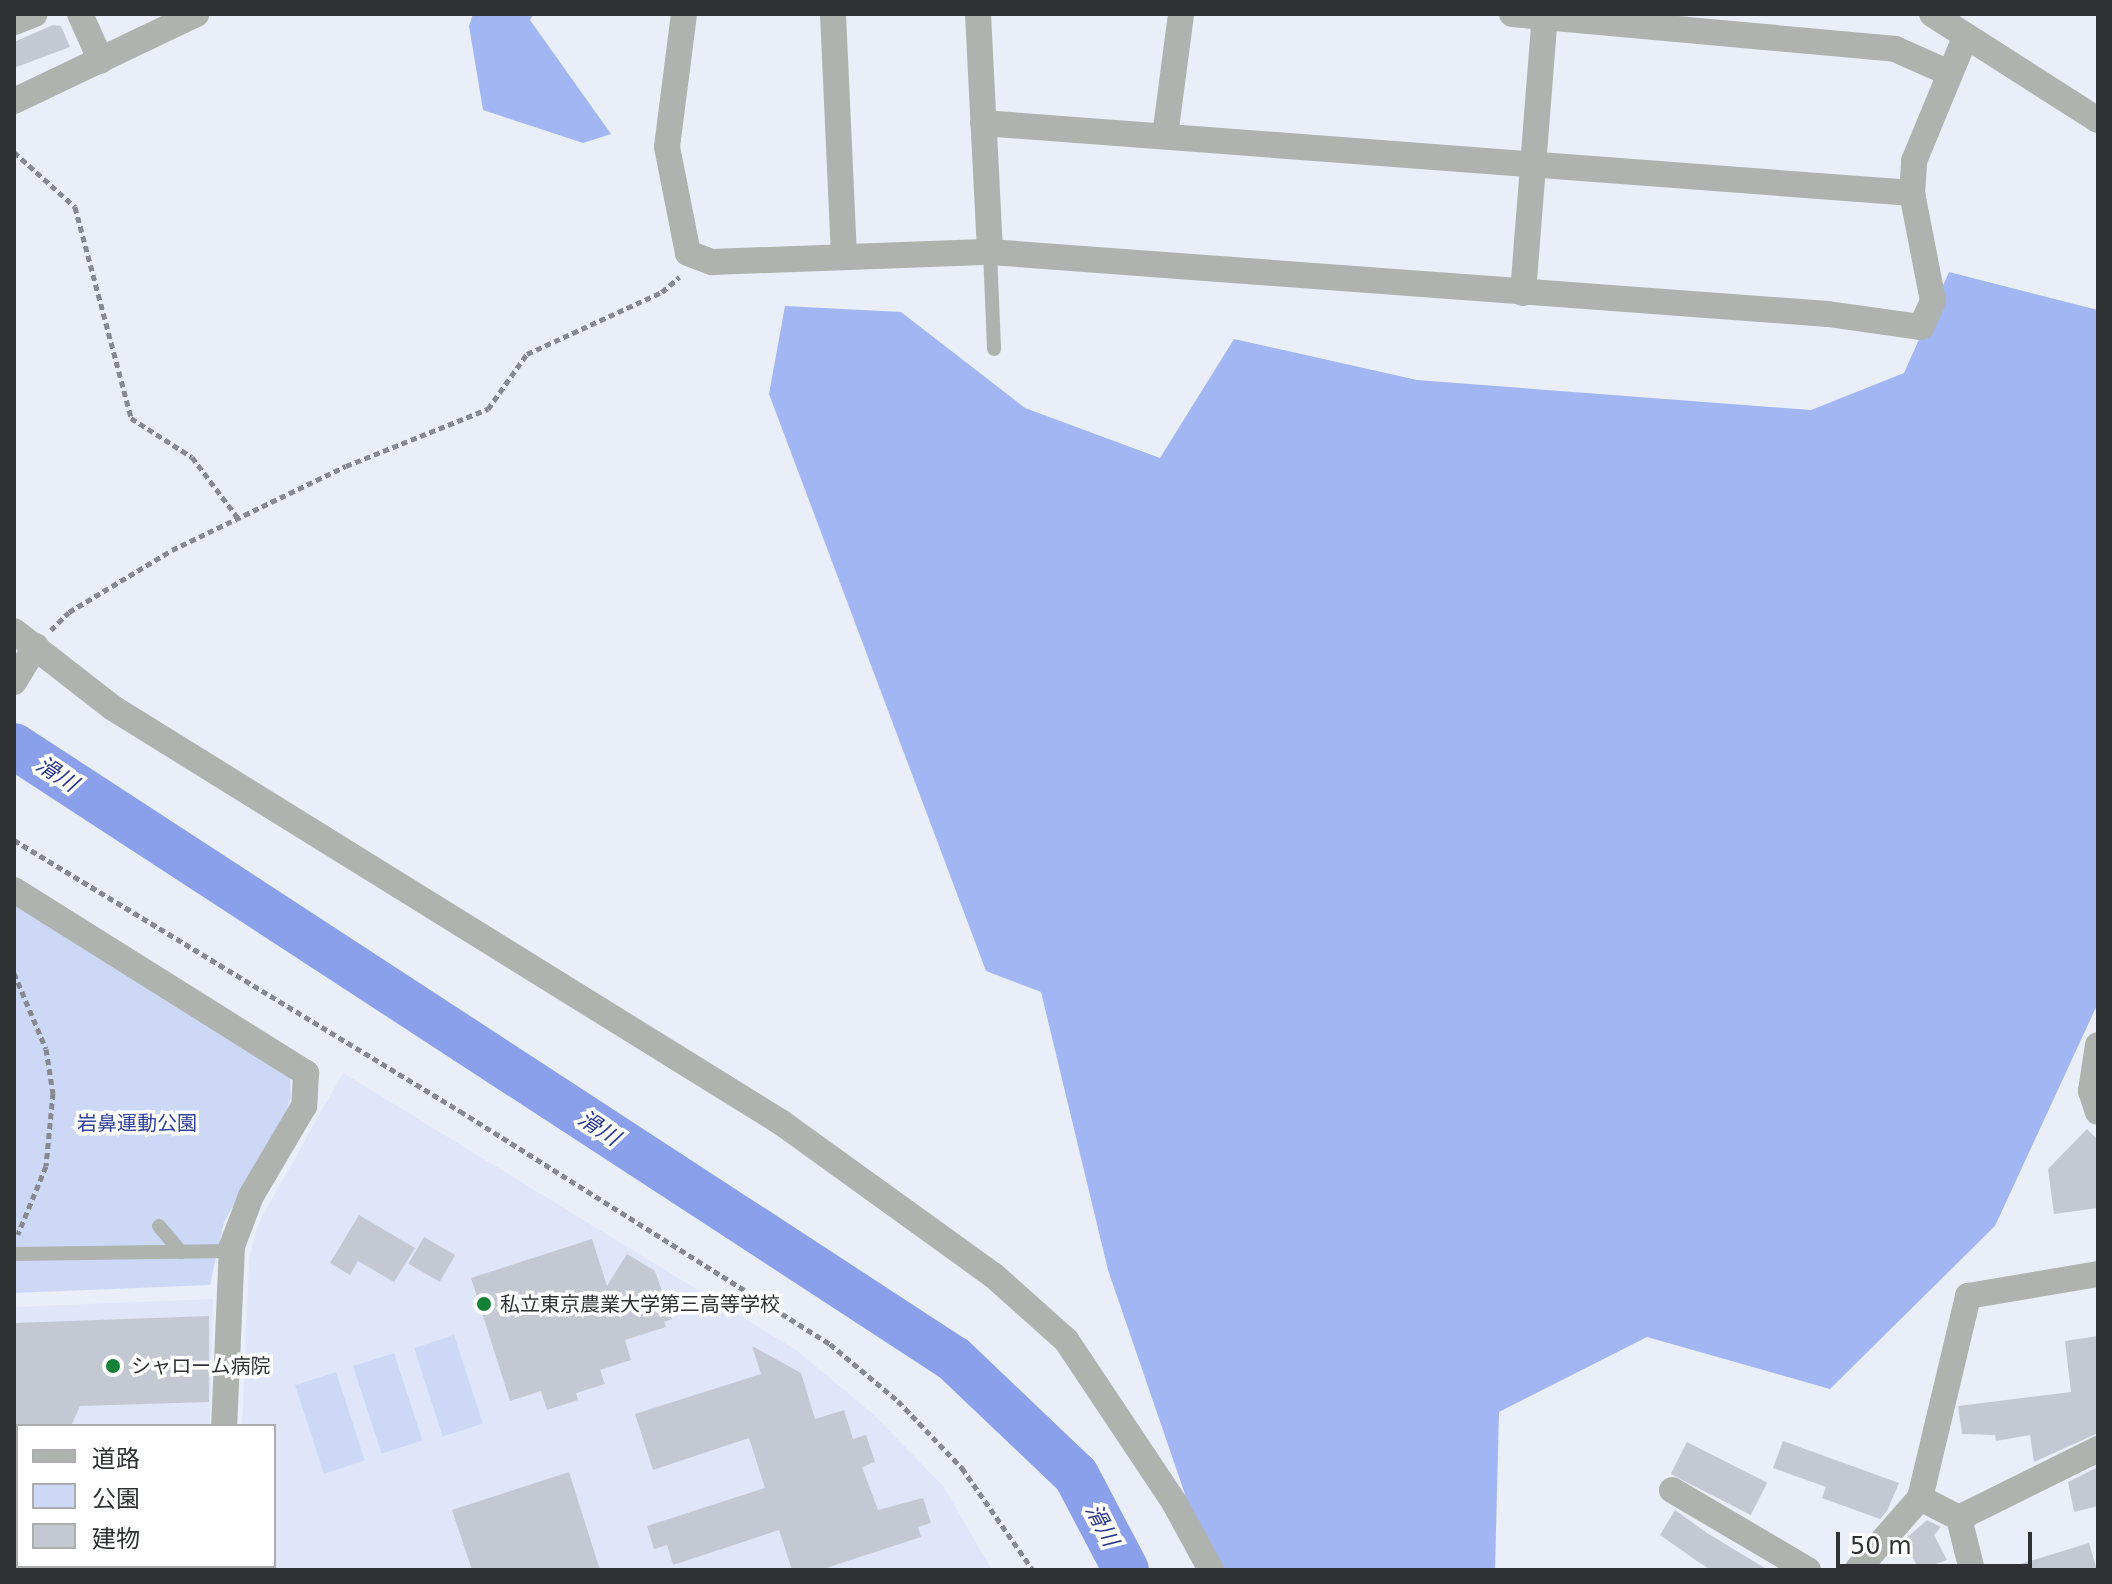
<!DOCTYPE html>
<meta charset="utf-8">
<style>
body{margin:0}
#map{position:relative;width:2112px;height:1584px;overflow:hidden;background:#e9eef9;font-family:"DejaVu Sans","Noto Sans JP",sans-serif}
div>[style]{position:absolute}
.built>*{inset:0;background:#dfe6f9;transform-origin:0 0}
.green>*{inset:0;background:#cdd8f7;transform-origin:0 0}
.forest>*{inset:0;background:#a3b6f4}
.river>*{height:46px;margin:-23px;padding:0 23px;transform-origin:23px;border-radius:23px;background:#8aa0eb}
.building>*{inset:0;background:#c4c8d3;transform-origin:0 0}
.path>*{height:5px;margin-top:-2.5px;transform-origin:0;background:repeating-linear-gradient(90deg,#868991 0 6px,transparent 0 10px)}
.lane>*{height:14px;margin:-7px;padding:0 7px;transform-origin:7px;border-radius:7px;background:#aeb3af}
.street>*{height:26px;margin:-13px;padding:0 13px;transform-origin:13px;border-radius:13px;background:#aeb3af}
.dots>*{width:22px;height:22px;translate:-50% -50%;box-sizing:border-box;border:4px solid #fff;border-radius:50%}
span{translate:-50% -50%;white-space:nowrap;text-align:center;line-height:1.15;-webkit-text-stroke:7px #fff;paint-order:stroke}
.park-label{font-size:20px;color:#33439b}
.poi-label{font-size:20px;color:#2f3135}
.left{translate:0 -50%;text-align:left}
.water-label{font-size:22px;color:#2a388e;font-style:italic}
.frame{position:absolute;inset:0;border:16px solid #2f3135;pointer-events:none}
.legend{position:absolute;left:16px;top:1424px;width:260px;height:144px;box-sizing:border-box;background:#fff;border:2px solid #acadae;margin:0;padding:10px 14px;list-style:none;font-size:24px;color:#2f3135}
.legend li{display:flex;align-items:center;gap:16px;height:40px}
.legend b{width:40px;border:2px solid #acadae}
.scale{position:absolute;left:1836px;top:1532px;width:196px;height:36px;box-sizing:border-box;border:4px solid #2f3135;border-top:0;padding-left:10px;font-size:24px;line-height:28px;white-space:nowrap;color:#2f3135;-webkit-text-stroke:6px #fff;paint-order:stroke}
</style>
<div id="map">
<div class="built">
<div style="clip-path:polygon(343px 1073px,796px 1350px,873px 1414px,943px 1486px,992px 1570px,236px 1570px,274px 1566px,274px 1426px,242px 1426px,249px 1259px,259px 1222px)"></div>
<div style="clip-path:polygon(213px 1299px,210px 1426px,18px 1426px,14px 1550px,14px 1307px)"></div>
<div style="left:122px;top:1566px;width:85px;height:8px"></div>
</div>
<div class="green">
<div style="clip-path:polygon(14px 904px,290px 1076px,291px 1098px,285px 1115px,224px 1222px,210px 1285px,14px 1293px)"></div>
<div style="left:454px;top:1335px;width:93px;height:42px;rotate:72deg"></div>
<div style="left:394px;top:1353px;width:92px;height:43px;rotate:72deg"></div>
<div style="left:336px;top:1372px;width:93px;height:43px;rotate:72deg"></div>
</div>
<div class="forest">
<div style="clip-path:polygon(473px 14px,534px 14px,530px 20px,611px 134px,583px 143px,483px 110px,469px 26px)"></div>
<div style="clip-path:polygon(1949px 272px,2098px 310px,2098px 1003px,1995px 1226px,1830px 1389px,1647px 1337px,1499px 1412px,1495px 1570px,1211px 1570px,1108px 1270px,1041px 992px,986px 971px,769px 394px,785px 306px,901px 312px,1025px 408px,1160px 458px,1234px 339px,1417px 380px,1811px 410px,1904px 373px)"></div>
</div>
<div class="river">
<div style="left:14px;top:746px;width:1122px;rotate:33.11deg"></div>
<div style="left:954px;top:1359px;width:168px;rotate:43.6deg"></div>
<div style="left:1076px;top:1475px;width:107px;rotate:62.2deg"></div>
</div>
<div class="building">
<div style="clip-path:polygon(53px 25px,61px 26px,70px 47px,14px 68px,14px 42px)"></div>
<div style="clip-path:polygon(2087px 1129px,2098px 1140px,2098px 1208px,2054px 1214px,2048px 1169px)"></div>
<div style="clip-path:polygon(359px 1215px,415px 1248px,394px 1282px,358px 1261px,350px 1275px,330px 1263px)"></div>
<div style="left:424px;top:1237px;width:36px;height:31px;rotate:30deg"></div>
<div style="clip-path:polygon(592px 1239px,607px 1286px,627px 1254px,655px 1271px,672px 1319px,664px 1322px,666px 1327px,625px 1340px,631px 1360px,600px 1370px,605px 1384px,576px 1393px,578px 1400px,547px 1410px,541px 1391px,510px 1401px,471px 1278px)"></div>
<div style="clip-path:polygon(209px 1316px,209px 1402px,80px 1406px,71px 1426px,14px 1426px,14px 1323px)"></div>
<div style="clip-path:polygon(2098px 1336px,2098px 1433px,2034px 1462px,2030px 1435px,1996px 1441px,1995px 1435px,1962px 1434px,1958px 1406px,2071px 1392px,2065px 1341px)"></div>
<div style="clip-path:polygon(752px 1346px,801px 1373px,815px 1419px,844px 1410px,853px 1439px,866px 1435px,875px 1462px,862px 1467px,878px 1510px,923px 1498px,931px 1523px,918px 1527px,921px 1537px,820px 1570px,792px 1570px,779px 1530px,673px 1565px,667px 1545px,654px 1549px,647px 1526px,765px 1488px,749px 1438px,653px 1470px,635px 1414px,761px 1374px)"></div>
<div style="clip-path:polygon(1783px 1441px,1899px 1483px,1887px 1511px,1880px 1519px,1822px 1498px,1826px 1487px,1773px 1468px)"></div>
<div style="left:1687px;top:1442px;width:90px;height:36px;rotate:27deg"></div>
<div style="clip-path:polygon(2098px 1467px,2098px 1506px,2074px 1512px,2068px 1482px)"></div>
<div style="clip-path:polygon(569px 1472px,600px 1570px,472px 1570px,452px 1510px)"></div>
<div style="clip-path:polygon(1675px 1510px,1707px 1533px,1768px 1570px,1711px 1570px,1697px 1561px,1660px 1535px)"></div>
<div style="clip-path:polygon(1927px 1520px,1941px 1527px,1934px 1535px,1947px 1560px,1919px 1570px,1904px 1540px)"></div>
<div style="clip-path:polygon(2089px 1543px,2097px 1570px,2018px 1570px,2017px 1565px)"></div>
</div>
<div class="path">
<div style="left:14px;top:152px;width:82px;rotate:42deg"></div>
<div style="left:75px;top:207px;width:218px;rotate:75.1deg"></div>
<div style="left:131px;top:418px;width:72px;rotate:32.6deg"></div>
<div style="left:192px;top:457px;width:76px;rotate:53deg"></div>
<div style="left:51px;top:630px;width:25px;rotate:-45deg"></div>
<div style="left:69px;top:612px;width:120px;rotate:-31deg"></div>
<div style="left:172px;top:550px;width:193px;rotate:-25.8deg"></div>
<div style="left:346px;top:466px;width:153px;rotate:-21.9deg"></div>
<div style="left:488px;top:409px;width:67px;rotate:-54.7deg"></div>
<div style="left:527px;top:354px;width:149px;rotate:-24.7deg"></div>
<div style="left:662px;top:292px;width:23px;rotate:-41deg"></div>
<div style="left:14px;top:840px;width:522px;rotate:31.28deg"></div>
<div style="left:460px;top:1111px;width:437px;rotate:32.2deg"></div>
<div style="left:830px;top:1344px;width:89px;rotate:40deg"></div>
<div style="left:898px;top:1401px;width:93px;rotate:46.3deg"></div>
<div style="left:962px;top:1468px;width:124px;rotate:55.2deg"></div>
<div style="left:14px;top:973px;width:82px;rotate:67.2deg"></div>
<div style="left:46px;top:1049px;width:45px;rotate:81deg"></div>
<div style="left:53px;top:1093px;width:73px;rotate:95.5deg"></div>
<div style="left:46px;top:1166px;width:74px;rotate:112.4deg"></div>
</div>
<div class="lane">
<div style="left:990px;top:252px;width:97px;rotate:87.6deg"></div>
<div style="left:159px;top:1226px;width:34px;rotate:50deg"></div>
<div style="left:14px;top:1254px;width:217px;rotate:-0.8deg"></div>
<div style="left:14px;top:1560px;width:4px;rotate:-14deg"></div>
<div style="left:114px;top:1566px;width:7px;rotate:34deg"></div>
</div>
<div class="street">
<div style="left:80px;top:14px;width:51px;rotate:65.9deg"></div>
<div style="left:684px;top:14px;width:134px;rotate:97.3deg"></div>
<div style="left:667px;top:147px;width:108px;rotate:78.8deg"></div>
<div style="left:688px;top:253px;width:26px;rotate:21deg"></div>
<div style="left:712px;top:262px;width:278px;rotate:-2.1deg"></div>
<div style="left:990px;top:252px;width:840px;rotate:4.23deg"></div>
<div style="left:1828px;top:314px;width:94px;rotate:8deg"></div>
<div style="left:1921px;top:327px;width:29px;rotate:-65deg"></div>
<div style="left:1933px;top:301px;width:110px;rotate:-101deg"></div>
<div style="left:1912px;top:193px;width:32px;rotate:-86deg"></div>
<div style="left:1914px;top:161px;width:133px;rotate:-67.5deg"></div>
<div style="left:833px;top:14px;width:240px;rotate:87.4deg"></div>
<div style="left:978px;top:14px;width:238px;rotate:87.1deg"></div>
<div style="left:1512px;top:14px;width:385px;rotate:5.2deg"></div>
<div style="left:1895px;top:49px;width:59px;rotate:24deg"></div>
<div style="left:1932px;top:14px;width:197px;rotate:32.6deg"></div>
<div style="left:14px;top:22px;width:22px;rotate:-21deg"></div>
<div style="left:14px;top:101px;width:202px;rotate:-25.5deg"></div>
<div style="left:983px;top:123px;width:932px;rotate:4.31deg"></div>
<div style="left:1165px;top:136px;width:123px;rotate:-82.5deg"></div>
<div style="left:1523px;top:293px;width:280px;rotate:-85.5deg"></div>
<div style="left:14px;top:631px;width:125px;rotate:37.9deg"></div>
<div style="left:113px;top:708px;width:787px;rotate:31.81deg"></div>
<div style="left:782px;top:1123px;width:260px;rotate:35.8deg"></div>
<div style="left:993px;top:1275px;width:98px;rotate:41.7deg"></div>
<div style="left:1066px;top:1340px;width:195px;rotate:56.3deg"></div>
<div style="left:1174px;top:1502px;width:77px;rotate:61.4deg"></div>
<div style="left:14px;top:682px;width:42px;rotate:-58.6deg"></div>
<div style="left:14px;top:890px;width:345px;rotate:32.1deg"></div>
<div style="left:306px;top:1073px;width:33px;rotate:93deg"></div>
<div style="left:304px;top:1106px;width:104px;rotate:120.5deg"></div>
<div style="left:251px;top:1196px;width:53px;rotate:110.8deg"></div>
<div style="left:232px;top:1246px;width:180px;rotate:92.5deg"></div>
<div style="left:2098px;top:1045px;width:47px;rotate:98.7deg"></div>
<div style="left:2091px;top:1091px;width:22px;rotate:72deg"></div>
<div style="left:1672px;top:1490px;width:158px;rotate:30.5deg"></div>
<div style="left:1920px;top:1498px;width:44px;rotate:27.1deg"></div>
<div style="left:1959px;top:1518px;width:54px;rotate:76deg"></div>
<div style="left:1959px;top:1518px;width:155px;rotate:-26.4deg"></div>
<div style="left:219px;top:1570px;width:4px;rotate:-90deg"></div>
<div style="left:1857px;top:1570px;width:96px;rotate:-48.8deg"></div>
<div style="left:1920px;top:1498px;width:208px;rotate:-76.6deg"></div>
<div style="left:1968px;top:1296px;width:132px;rotate:-9.6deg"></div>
</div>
<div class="dots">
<div style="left:484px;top:1304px;background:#138238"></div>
<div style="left:113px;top:1366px;background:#138238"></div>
</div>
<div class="park-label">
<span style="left:137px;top:1123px">岩鼻運動公園</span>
</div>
<div class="poi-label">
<span class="left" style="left:500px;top:1304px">私立東京農業大学第三高等学校</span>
<span class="left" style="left:131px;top:1366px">シャローム病院</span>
</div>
<div class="water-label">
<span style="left:57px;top:774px;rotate:33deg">滑川</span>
<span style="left:599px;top:1128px;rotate:33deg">滑川</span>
<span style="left:1102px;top:1525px;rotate:62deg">滑川</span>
</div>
<div class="frame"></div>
<ul class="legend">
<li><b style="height:10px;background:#aeb3af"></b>道路</li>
<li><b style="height:22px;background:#cdd8f7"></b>公園</li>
<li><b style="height:22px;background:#c4c8d3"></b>建物</li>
</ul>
<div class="scale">50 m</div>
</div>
